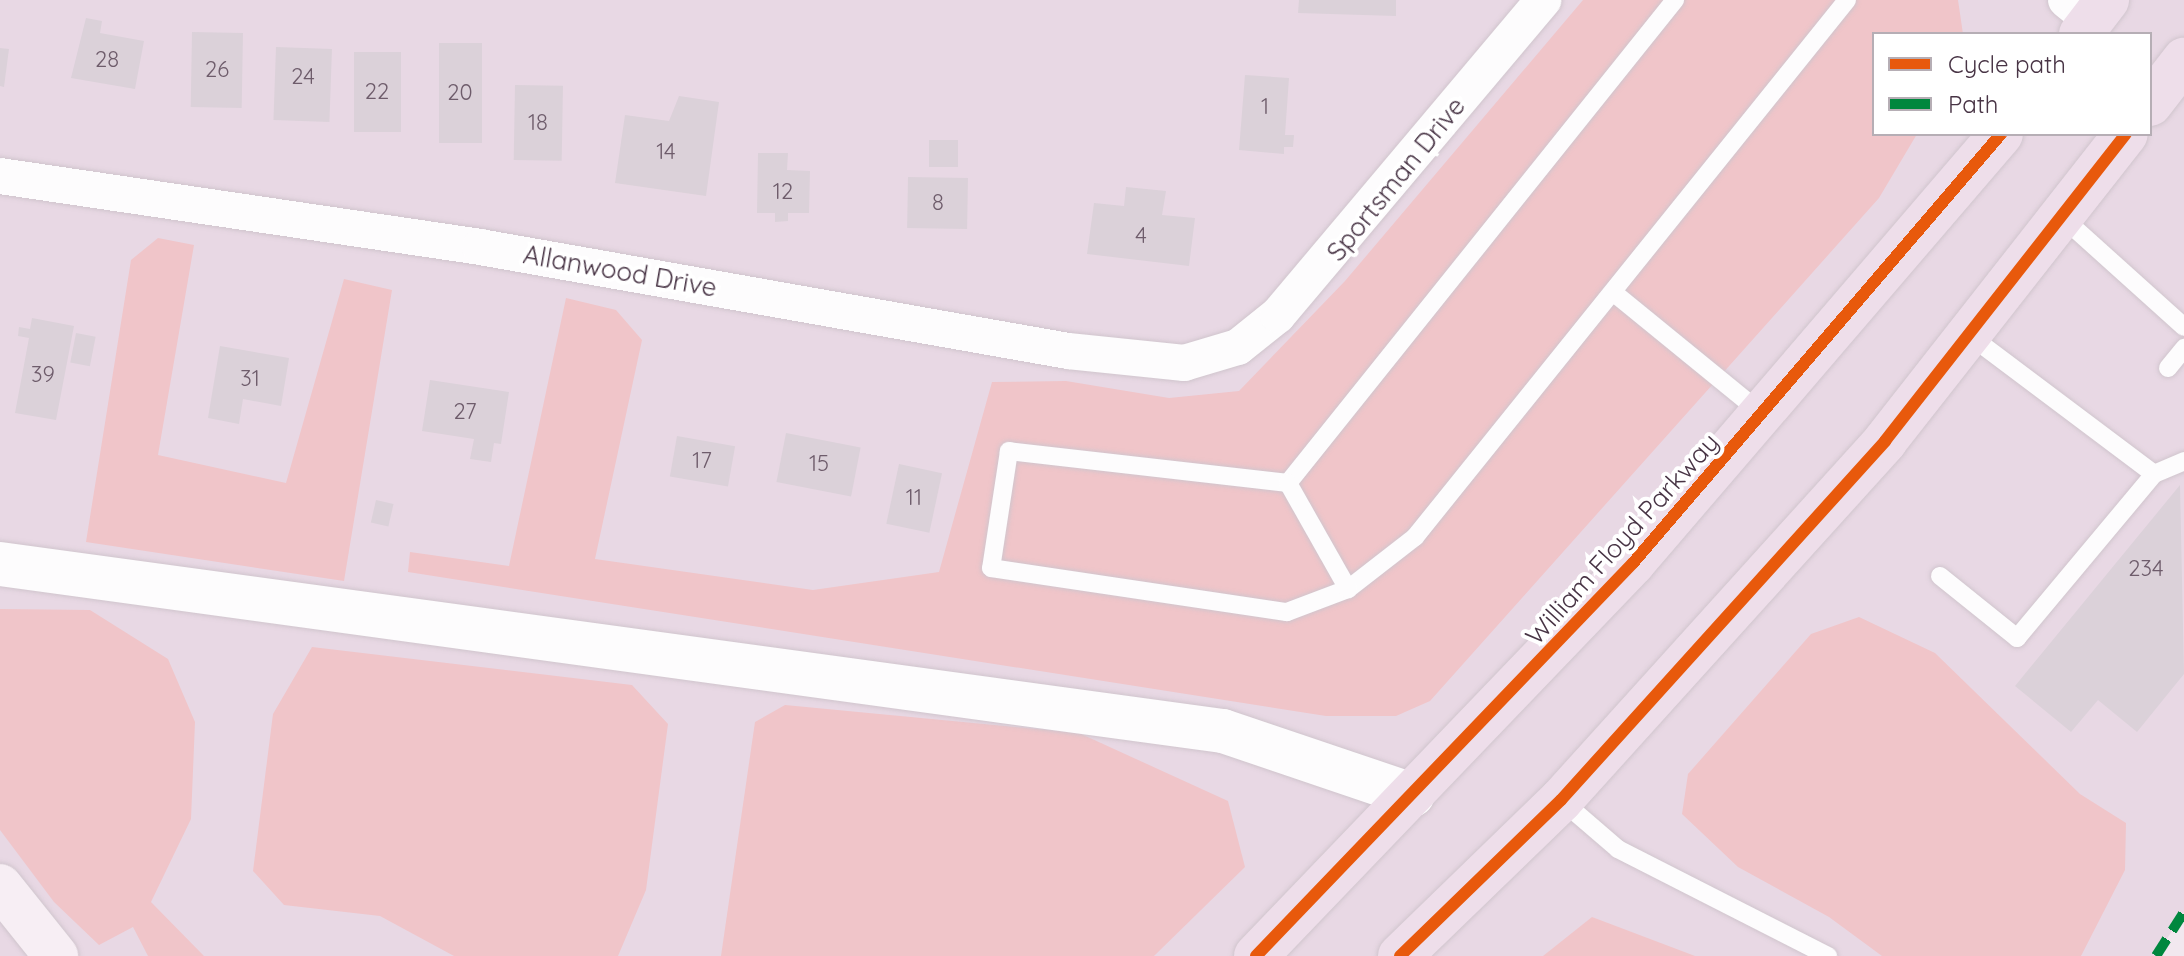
<!DOCTYPE html>
<style>
body{margin:0}
#map{position:relative;width:2184px;height:956px;overflow:hidden;background:#f2e8ef;font-family:Quicksand,sans-serif}
div>[style]{position:absolute}
.residential>*{inset:0;background:#e8d8e4}
.green>*{inset:0;background:#f0c5c9}
.building>*{inset:0;background:#dbd1d9;transform-origin:0 0}
.roads{filter:drop-shadow(0 0 2px #d0c5cd) drop-shadow(0 0 2px #d0c5cd)}
.service>*{height:18px;margin:-9px;padding:0 9px;transform-origin:9px;border-radius:9px;background:#fdfcfd}
.minor>*{height:36px;margin:-18px;padding:0 18px;transform-origin:18px;border-radius:18px;background:#fdfcfd}
.tertiary>*{height:44px;margin:-22px;padding:0 22px;transform-origin:22px;border-radius:22px;background:#fdfcfd}
.secondary>*{height:44px;margin:-22px;padding:0 22px;transform-origin:22px;border-radius:22px;background:#f7eef4}
.trunk>*{height:44px;margin:-22px;padding:0 22px;transform-origin:22px;border-radius:22px;background:#eedeea}
.quiet>*{height:10px;margin-top:-5px;transform-origin:0;background:repeating-linear-gradient(90deg,#00873e 0 20px,transparent 0 30px)}
.cycleway>*{height:12px;margin:-6px;padding:0 6px;transform-origin:6px;border-radius:6px;background:#e8590c}
span{translate:-50% -50%;white-space:nowrap;text-align:center;line-height:1.15;-webkit-text-stroke:8px #fff;paint-order:stroke}
.number-label{font-size:22px;color:#6e5c6b}
.number-label span{-webkit-text-stroke-width:0}
.street-label{font-size:26px;color:#483445}
.legend{position:absolute;left:1872px;top:32px;width:280px;height:104px;box-sizing:border-box;background:#fff;border:2px solid #b6aeb5;margin:0;padding:10px 14px;list-style:none;font-size:24px;color:#483445}
.legend li{display:flex;align-items:center;gap:16px;height:40px}
.legend b{width:40px;border:2px solid #b6aeb5}
</style>
<div id="map">
<div class="residential">
<div style="clip-path:polygon(evenodd,0 0,2184px 0,2184px 912px,2156px 956px,0 956px,0 0,1874px 34px,2150px 34px,2150px 134px,1874px 134px,1874px 34px)"></div>
</div>
<div class="green">
<div style="clip-path:polygon(1583px 0,1958px 0,1963px 34px,1874px 34px,1874px 134px,1917px 134px,1879px 198px,1430px 701px,1396px 716px,1326px 716px,408px 572px,410px 552px,509px 566px,566px 298px,616px 310px,642px 340px,595px 559px,813px 590px,939px 572px,992px 382px,1066px 381px,1169px 398px,1239px 391px,1345px 281px)"></div>
<div style="clip-path:polygon(158px 238px,194px 245px,158px 455px,286px 483px,344px 279px,392px 290px,344px 581px,86px 542px,131px 260px)"></div>
<div style="clip-path:polygon(0 609px,90px 610px,168px 659px,195px 722px,191px 819px,151px 902px,204px 956px,148px 956px,133px 927px,99px 945px,54px 902px,0 830px)"></div>
<div style="clip-path:polygon(1859px 617px,1935px 653px,2080px 794px,2126px 823px,2125px 870px,2081px 956px,1882px 956px,1829px 917px,1738px 867px,1682px 814px,1688px 774px,1811px 634px)"></div>
<div style="clip-path:polygon(312px 647px,632px 685px,668px 724px,646px 890px,618px 956px,454px 956px,380px 916px,284px 905px,253px 871px,273px 714px)"></div>
<div style="clip-path:polygon(785px 705px,1079px 733px,1228px 801px,1245px 867px,1154px 956px,721px 956px,755px 722px)"></div>
<div style="clip-path:polygon(1592px 917px,1695px 956px,1543px 956px)"></div>
</div>
<div class="building">
<div style="clip-path:polygon(1299px 0,1396px 0,1396px 16px,1298px 13px)"></div>
<div style="clip-path:polygon(86px 18px,102px 21px,100px 33px,144px 41px,135px 89px,71px 78px)"></div>
<div style="left:192px;top:32px;width:51px;height:75px;rotate:1deg"></div>
<div style="left:439px;top:43px;width:43px;height:100px"></div>
<div style="left:276px;top:47px;width:56px;height:73px;rotate:2deg"></div>
<div style="clip-path:polygon(0 48px,9px 49px,4px 87px,0 86px)"></div>
<div style="left:354px;top:52px;width:47px;height:80px"></div>
<div style="clip-path:polygon(1245px 75px,1289px 78px,1285px 135px,1294px 135px,1293px 147px,1284px 147px,1284px 154px,1239px 150px)"></div>
<div style="left:515px;top:85px;width:48px;height:75px;rotate:1deg"></div>
<div style="clip-path:polygon(679px 96px,719px 102px,706px 196px,615px 183px,625px 115px,669px 121px)"></div>
<div style="left:929px;top:140px;width:29px;height:27px"></div>
<div style="clip-path:polygon(758px 153px,788px 153px,787px 170px,810px 171px,809px 213px,788px 213px,788px 221px,775px 222px,775px 213px,757px 213px)"></div>
<div style="left:908px;top:177px;width:60px;height:51px;rotate:1deg"></div>
<div style="clip-path:polygon(1126px 187px,1166px 191px,1162px 215px,1195px 218px,1189px 266px,1087px 254px,1094px 203px,1124px 206px)"></div>
<div style="clip-path:polygon(32px 318px,74px 326px,56px 420px,15px 413px,29px 338px,18px 336px,19px 327px,30px 329px)"></div>
<div style="left:76px;top:333px;width:20px;height:30px;rotate:11deg"></div>
<div style="clip-path:polygon(220px 346px,289px 358px,281px 406px,243px 399px,239px 424px,208px 418px)"></div>
<div style="clip-path:polygon(430px 380px,509px 392px,501px 444px,494px 443px,491px 462px,470px 459px,474px 439px,422px 431px)"></div>
<div style="left:786px;top:433px;width:76px;height:50px;rotate:11deg"></div>
<div style="left:677px;top:436px;width:59px;height:41px;rotate:10deg"></div>
<div style="left:899px;top:464px;width:44px;height:61px;rotate:12deg"></div>
<div style="clip-path:polygon(2180px 485px,2184px 674px,2137px 732px,2098px 700px,2071px 732px,2015px 686px)"></div>
<div style="left:376px;top:500px;width:18px;height:23px;rotate:13deg"></div>
</div>
<div class="roads">
<div class="service">
<div style="left:2062px;top:217px;width:164px;rotate:42deg"></div>
<div style="left:1614px;top:293px;width:190px;rotate:39.2deg"></div>
<div style="left:1969px;top:335px;width:231px;rotate:36.9deg"></div>
<div style="left:2154px;top:474px;width:33px;rotate:-23deg"></div>
<div style="left:2168px;top:368px;width:26px;rotate:-51deg"></div>
<div style="left:1288px;top:483px;width:281px;rotate:-173.5deg"></div>
<div style="left:1009px;top:451px;width:118px;rotate:98.7deg"></div>
<div style="left:991px;top:568px;width:299px;rotate:8.5deg"></div>
<div style="left:1287px;top:612px;width:65px;rotate:-20.7deg"></div>
<div style="left:1348px;top:589px;width:85px;rotate:-37.8deg"></div>
<div style="left:1415px;top:537px;width:689px;rotate:-51.18deg"></div>
<div style="left:1288px;top:483px;width:619px;rotate:-51.3deg"></div>
<div style="left:1288px;top:483px;width:122px;rotate:60.5deg"></div>
<div style="left:1940px;top:576px;width:99px;rotate:38.8deg"></div>
<div style="left:2017px;top:638px;width:214px;rotate:-50.1deg"></div>
<div style="left:1561px;top:800px;width:75px;rotate:40.7deg"></div>
<div style="left:1618px;top:849px;width:236px;rotate:27deg"></div>
</div>
<div class="minor">
<div style="left:2066px;top:0;width:33px;rotate:39deg"></div>
<div style="left:0;top:176px;width:485px;rotate:8.4deg"></div>
<div style="left:480px;top:247px;width:597px;rotate:10.03deg"></div>
<div style="left:1068px;top:351px;width:117px;rotate:5.9deg"></div>
<div style="left:1184px;top:363px;width:56px;rotate:-16.5deg"></div>
<div style="left:1238px;top:347px;width:51px;rotate:-38.7deg"></div>
<div style="left:1278px;top:315px;width:412px;rotate:-49.9deg"></div>
</div>
<div class="tertiary">
<div style="left:0;top:564px;width:1234px;rotate:7.78deg"></div>
<div style="left:1223px;top:731px;width:200px;rotate:18.7deg"></div>
</div>
<div class="secondary">
<div style="left:0;top:886px;width:90px;rotate:51.3deg"></div>
</div>
<div class="trunk">
<div style="left:2081px;top:34px;width:43px;rotate:-52.6deg"></div>
<div style="left:2150px;top:104px;width:56px;rotate:-52.3deg"></div>
<div style="left:1256px;top:956px;width:545px;rotate:-46.19deg"></div>
<div style="left:1633px;top:563px;width:565px;rotate:-49.38deg"></div>
<div style="left:1400px;top:956px;width:224px;rotate:-44.1deg"></div>
<div style="left:1561px;top:800px;width:484px;rotate:-47.9deg"></div>
<div style="left:1885px;top:441px;width:390px;rotate:-51.9deg"></div>
</div>
</div>
<div class="quiet">
<div style="left:2156px;top:956px;width:52px;rotate:-57.5deg"></div>
</div>
<div class="cycleway">
<div style="left:1256px;top:956px;width:545px;rotate:-46.19deg"></div>
<div style="left:1633px;top:563px;width:565px;rotate:-49.38deg"></div>
<div style="left:1400px;top:956px;width:224px;rotate:-44.1deg"></div>
<div style="left:1561px;top:800px;width:484px;rotate:-47.9deg"></div>
<div style="left:1885px;top:441px;width:390px;rotate:-51.9deg"></div>
</div>
<div class="number-label">
<span style="left:107px;top:60px">28</span>
<span style="left:217px;top:70px">26</span>
<span style="left:303px;top:77px">24</span>
<span style="left:377px;top:92px">22</span>
<span style="left:460px;top:93px">20</span>
<span style="left:1265px;top:107px">1</span>
<span style="left:538px;top:123px">18</span>
<span style="left:666px;top:152px">14</span>
<span style="left:783px;top:192px">12</span>
<span style="left:938px;top:203px">8</span>
<span style="left:1141px;top:236px">4</span>
<span style="left:43px;top:375px">39</span>
<span style="left:250px;top:379px">31</span>
<span style="left:465px;top:412px">27</span>
<span style="left:702px;top:461px">17</span>
<span style="left:819px;top:464px">15</span>
<span style="left:914px;top:498px">11</span>
<span style="left:2146px;top:569px">234</span>
</div>
<div class="street-label">
<span style="left:1396px;top:179px;rotate:-51deg">Sportsman Drive</span>
<span style="left:620px;top:271px;rotate:10deg">Allanwood Drive</span>
<span style="left:1622px;top:539px;rotate:-48deg">William Floyd Parkway</span>
</div>
<ul class="legend">
<li><b style="height:10px;background:#e8590c"></b>Cycle path</li>
<li><b style="height:10px;background:#00873e"></b>Path</li>
</ul>
</div>
